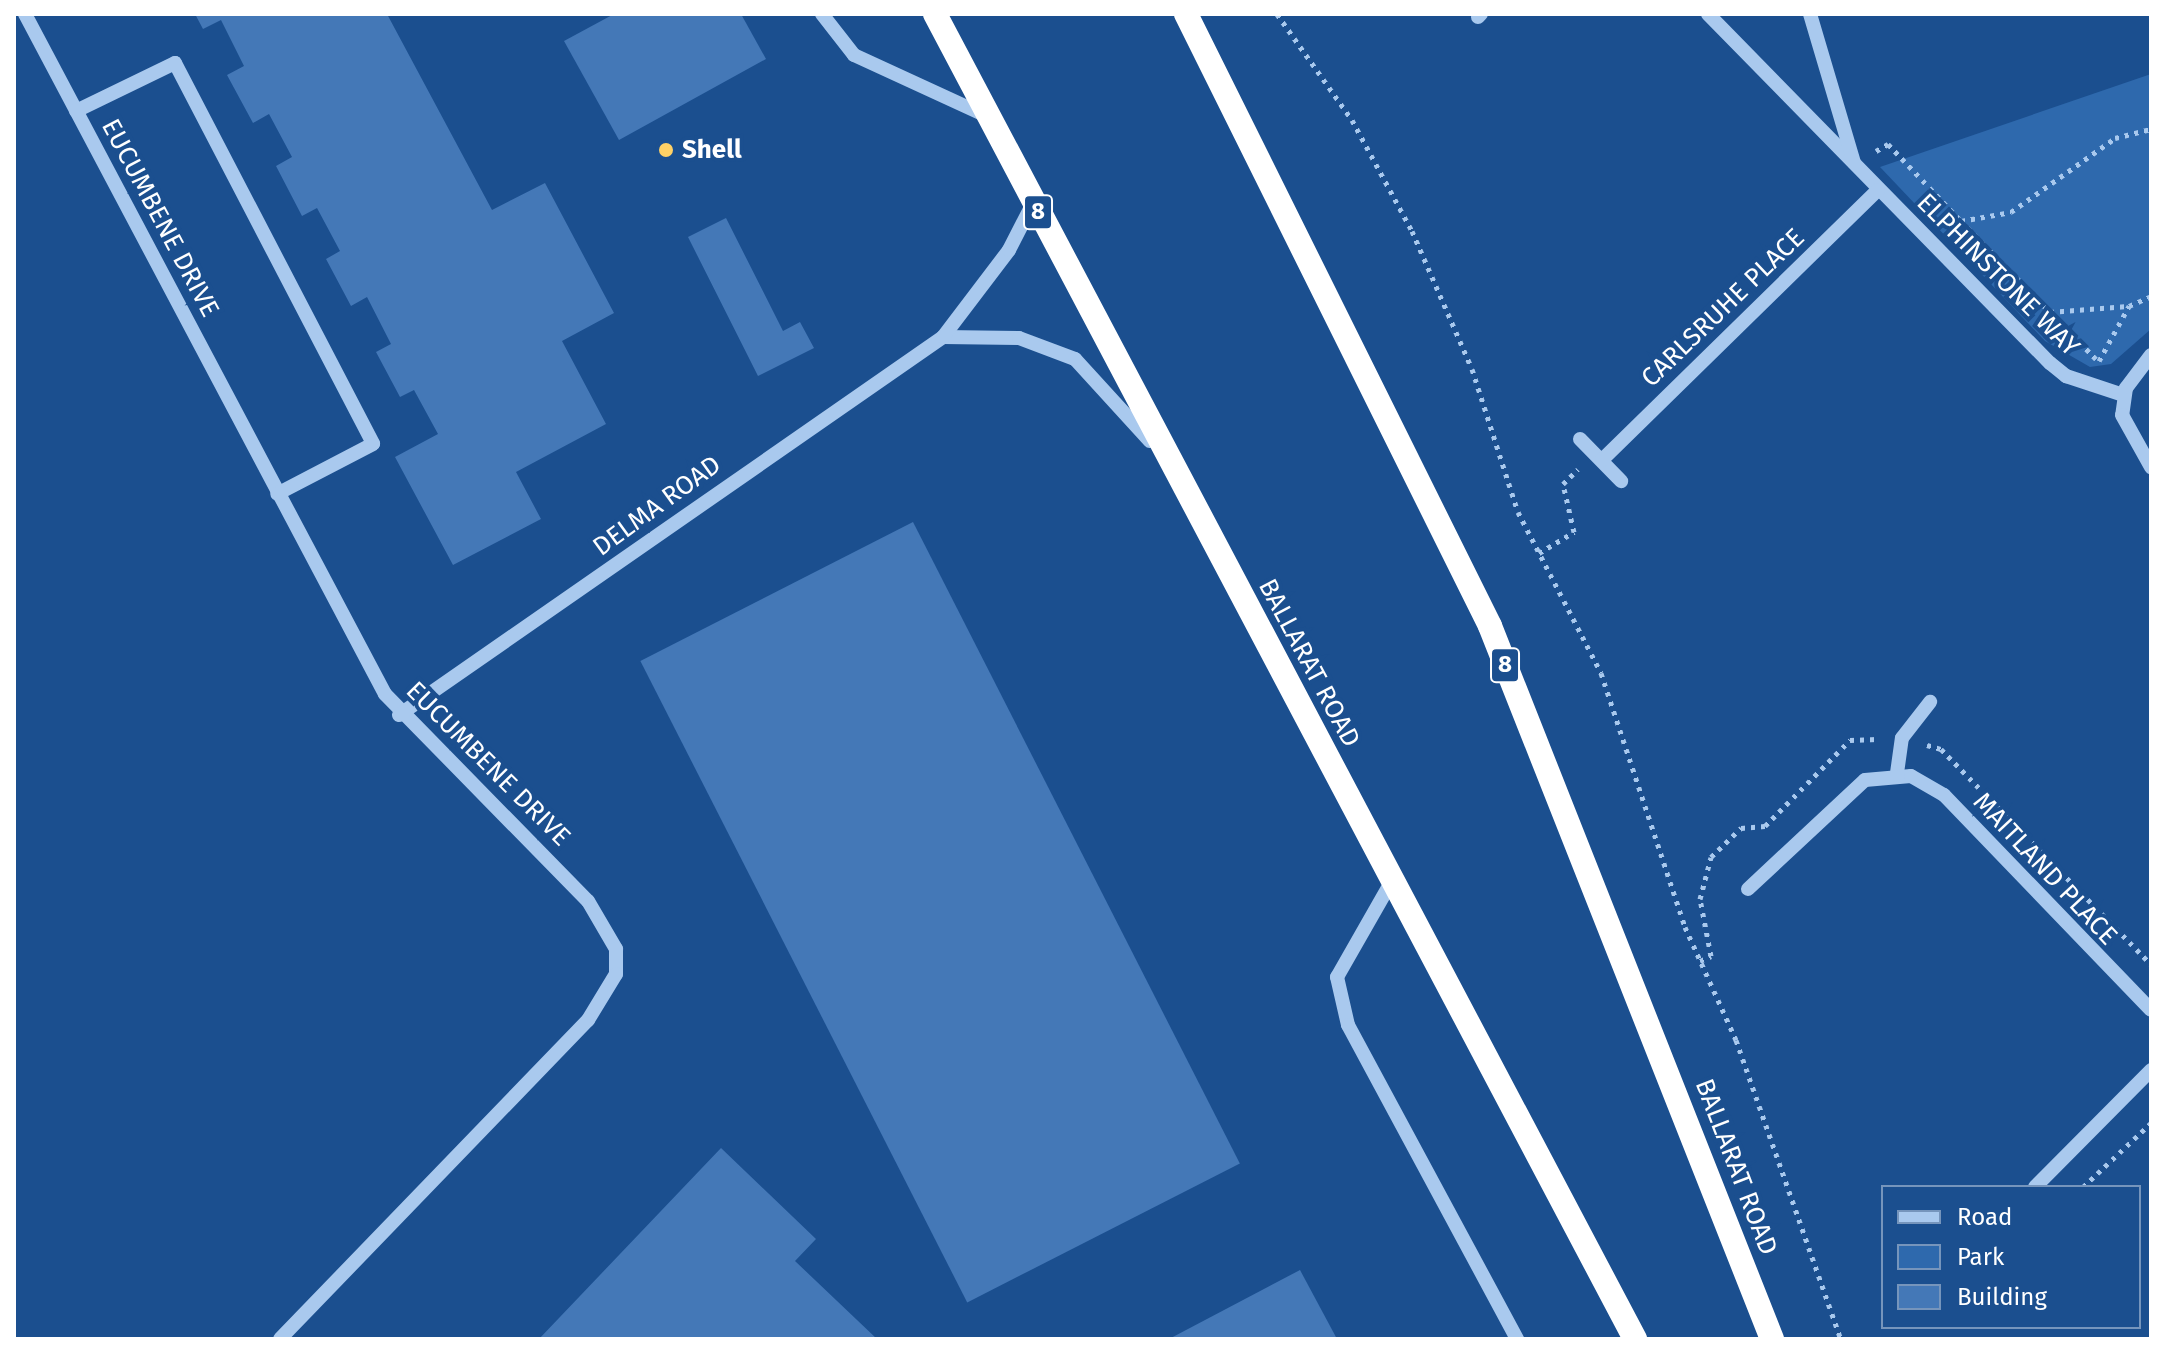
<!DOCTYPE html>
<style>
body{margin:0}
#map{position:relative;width:2165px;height:1353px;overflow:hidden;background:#1b4f8f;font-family:"Fira Sans",sans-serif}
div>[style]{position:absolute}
.green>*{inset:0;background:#2e69ad}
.building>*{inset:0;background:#4478b7;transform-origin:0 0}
.path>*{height:5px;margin-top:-2.5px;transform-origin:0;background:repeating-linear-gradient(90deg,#a9c9ee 0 4px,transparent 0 10px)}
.minor>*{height:14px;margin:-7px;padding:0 7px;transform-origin:7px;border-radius:7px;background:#a9c9ee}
.highway>*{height:24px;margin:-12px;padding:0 12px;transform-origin:12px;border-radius:12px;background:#fff}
.dots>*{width:22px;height:22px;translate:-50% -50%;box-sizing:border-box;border:4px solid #1b4f8f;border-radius:50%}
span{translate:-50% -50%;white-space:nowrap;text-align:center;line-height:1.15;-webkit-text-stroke:8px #1b4f8f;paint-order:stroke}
.shield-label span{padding:2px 6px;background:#1b4f8f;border:2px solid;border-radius:6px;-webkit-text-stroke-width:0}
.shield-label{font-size:24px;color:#fff;font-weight:700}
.poi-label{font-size:26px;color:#fff;font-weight:700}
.left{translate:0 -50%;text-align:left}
.street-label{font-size:26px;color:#fff}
.frame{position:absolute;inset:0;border:16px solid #fff;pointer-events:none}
.legend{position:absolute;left:1881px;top:1185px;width:260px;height:144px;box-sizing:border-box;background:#1b4f8f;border:2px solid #7695bc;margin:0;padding:10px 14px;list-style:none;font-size:24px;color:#fff}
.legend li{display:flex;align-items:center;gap:16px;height:40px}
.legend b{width:40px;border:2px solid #7695bc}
</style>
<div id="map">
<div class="green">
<div style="clip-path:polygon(2151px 74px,2151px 329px,2111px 364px,2090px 367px,2045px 341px,1880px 167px)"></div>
</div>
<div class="building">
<div style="clip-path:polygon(195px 14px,387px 14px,492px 210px,545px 183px,614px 313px,562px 341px,606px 424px,516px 472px,541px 519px,453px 565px,395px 457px,438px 434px,414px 390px,400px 397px,376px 352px,391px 344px,367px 297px,351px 306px,326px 259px,340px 251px,317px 208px,302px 216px,276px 166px,292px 157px,269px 114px,253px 123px,227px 75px,244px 66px,221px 20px,203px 29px)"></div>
<div style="clip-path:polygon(614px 14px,741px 14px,766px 59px,619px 140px,564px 41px)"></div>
<div style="clip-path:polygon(726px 218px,783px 331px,800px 322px,814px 348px,758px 376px,688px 237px)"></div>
<div style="left:913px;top:522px;width:720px;height:306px;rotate:63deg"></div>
<div style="clip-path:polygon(721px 1148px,816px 1239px,795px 1261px,877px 1339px,539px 1339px)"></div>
<div style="clip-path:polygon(1300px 1270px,1337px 1339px,1169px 1339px)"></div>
</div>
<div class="path">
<div style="left:1277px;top:14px;width:130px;rotate:54.7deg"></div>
<div style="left:1352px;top:120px;width:126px;rotate:61.6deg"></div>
<div style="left:1412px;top:231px;width:150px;rotate:66.5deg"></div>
<div style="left:1472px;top:369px;width:150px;rotate:72.2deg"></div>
<div style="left:1518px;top:512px;width:181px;rotate:62.7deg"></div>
<div style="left:1601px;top:673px;width:268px;rotate:71.7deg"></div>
<div style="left:1685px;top:927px;width:124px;rotate:65.7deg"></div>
<div style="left:1736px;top:1040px;width:317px;rotate:70.7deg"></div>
<div style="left:1876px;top:151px;width:14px;rotate:-30deg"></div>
<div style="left:1888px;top:144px;width:106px;rotate:46.5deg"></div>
<div style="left:2050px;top:312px;width:78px;rotate:-4.4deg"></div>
<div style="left:2096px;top:359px;width:193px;rotate:-134.4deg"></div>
<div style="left:1961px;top:221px;width:51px;rotate:-10.2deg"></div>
<div style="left:2011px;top:212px;width:128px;rotate:-35.4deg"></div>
<div style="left:2115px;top:138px;width:37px;rotate:-14deg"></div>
<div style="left:2099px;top:361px;width:63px;rotate:-61.4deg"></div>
<div style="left:2129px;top:306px;width:24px;rotate:-24deg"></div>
<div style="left:1539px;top:553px;width:41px;rotate:-31deg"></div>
<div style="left:1574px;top:532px;width:49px;rotate:-102.9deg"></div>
<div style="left:1563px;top:484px;width:21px;rotate:-45deg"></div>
<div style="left:1927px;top:745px;width:15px;rotate:16deg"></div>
<div style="left:1941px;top:749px;width:301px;rotate:45.7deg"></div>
<div style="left:1700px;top:961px;width:12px;rotate:-24deg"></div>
<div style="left:1711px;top:956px;width:58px;rotate:-100.9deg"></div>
<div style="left:1700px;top:899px;width:43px;rotate:-75.3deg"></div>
<div style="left:1711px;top:857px;width:42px;rotate:-44deg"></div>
<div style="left:1741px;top:828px;width:24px;rotate:-5deg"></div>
<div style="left:1765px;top:826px;width:121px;rotate:-45.3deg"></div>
<div style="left:1850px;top:740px;width:28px;rotate:-2deg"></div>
<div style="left:2083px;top:1187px;width:93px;rotate:-43.3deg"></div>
</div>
<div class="minor">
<div style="left:25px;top:14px;width:769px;rotate:62.1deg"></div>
<div style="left:385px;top:694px;width:290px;rotate:45.6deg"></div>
<div style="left:588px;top:901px;width:56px;rotate:59.7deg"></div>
<div style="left:616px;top:949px;width:25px;rotate:90deg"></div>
<div style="left:616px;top:974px;width:54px;rotate:121.3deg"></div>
<div style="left:588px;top:1020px;width:443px;rotate:134deg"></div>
<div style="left:822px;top:14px;width:52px;rotate:52deg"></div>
<div style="left:854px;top:55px;width:149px;rotate:24.7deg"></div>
<div style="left:1708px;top:14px;width:489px;rotate:45.6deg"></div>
<div style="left:2050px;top:363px;width:21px;rotate:39deg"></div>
<div style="left:2066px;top:376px;width:60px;rotate:18.4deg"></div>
<div style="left:1810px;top:14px;width:155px;rotate:73.5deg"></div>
<div style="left:1478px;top:17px;width:4px;rotate:-45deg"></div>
<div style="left:76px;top:111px;width:110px;rotate:-25.9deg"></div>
<div style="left:175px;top:63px;width:429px;rotate:62.5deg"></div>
<div style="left:373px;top:444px;width:108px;rotate:152.5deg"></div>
<div style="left:943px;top:337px;width:76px;rotate:0.8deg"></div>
<div style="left:1019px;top:338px;width:60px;rotate:20.6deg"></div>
<div style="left:1075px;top:359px;width:111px;rotate:47.6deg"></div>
<div style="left:2151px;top:355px;width:41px;rotate:127.1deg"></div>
<div style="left:2126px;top:388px;width:27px;rotate:98deg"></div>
<div style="left:2122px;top:415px;width:60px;rotate:60.9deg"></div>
<div style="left:1580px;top:439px;width:59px;rotate:45.7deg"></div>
<div style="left:1602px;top:460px;width:386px;rotate:-44.4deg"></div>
<div style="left:399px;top:715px;width:662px;rotate:-34.79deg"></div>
<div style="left:943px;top:337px;width:109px;rotate:-52.8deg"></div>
<div style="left:1009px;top:250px;width:53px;rotate:-62.9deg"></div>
<div style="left:1897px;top:773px;width:35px;rotate:-82deg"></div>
<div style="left:1902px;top:738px;width:46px;rotate:-52.1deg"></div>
<div style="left:1393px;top:879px;width:113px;rotate:119.7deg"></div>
<div style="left:1337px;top:977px;width:49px;rotate:77.1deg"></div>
<div style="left:1348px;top:1025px;width:357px;rotate:61.7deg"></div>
<div style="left:1748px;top:889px;width:160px;rotate:-43deg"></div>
<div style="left:1865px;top:780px;width:46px;rotate:-5deg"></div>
<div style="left:1911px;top:776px;width:38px;rotate:30deg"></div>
<div style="left:1944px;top:795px;width:298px;rotate:46.1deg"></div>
<div style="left:2035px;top:1187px;width:165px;rotate:-45.2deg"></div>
</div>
<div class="highway">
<div style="left:935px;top:14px;width:1499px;rotate:62.15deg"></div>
<div style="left:1186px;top:14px;width:683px;rotate:63.58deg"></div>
<div style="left:1490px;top:626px;width:767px;rotate:68.42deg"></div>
</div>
<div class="dots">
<div style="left:666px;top:150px;background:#ffd166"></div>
</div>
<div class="shield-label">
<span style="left:1038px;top:212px">8</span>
<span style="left:1505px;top:665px">8</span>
</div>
<div class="poi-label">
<span class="left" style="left:682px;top:150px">Shell</span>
</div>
<div class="street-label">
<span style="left:160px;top:218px;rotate:62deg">EUCUMBENE DRIVE</span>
<span style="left:1998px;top:275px;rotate:45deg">ELPHINSTONE WAY</span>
<span style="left:1723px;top:308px;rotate:-44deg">CARLSRUHE PLACE</span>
<span style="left:657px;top:506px;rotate:-36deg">DELMA ROAD</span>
<span style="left:1309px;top:663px;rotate:62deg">BALLARAT ROAD</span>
<span style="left:488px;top:764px;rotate:45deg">EUCUMBENE DRIVE</span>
<span style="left:2045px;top:869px;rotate:47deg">MAITLAND PLACE</span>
<span style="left:1736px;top:1167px;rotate:69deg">BALLARAT ROAD</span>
</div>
<div class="frame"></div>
<ul class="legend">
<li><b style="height:10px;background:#a9c9ee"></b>Road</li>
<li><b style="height:22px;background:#2e69ad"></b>Park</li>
<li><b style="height:22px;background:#4478b7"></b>Building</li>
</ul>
</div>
